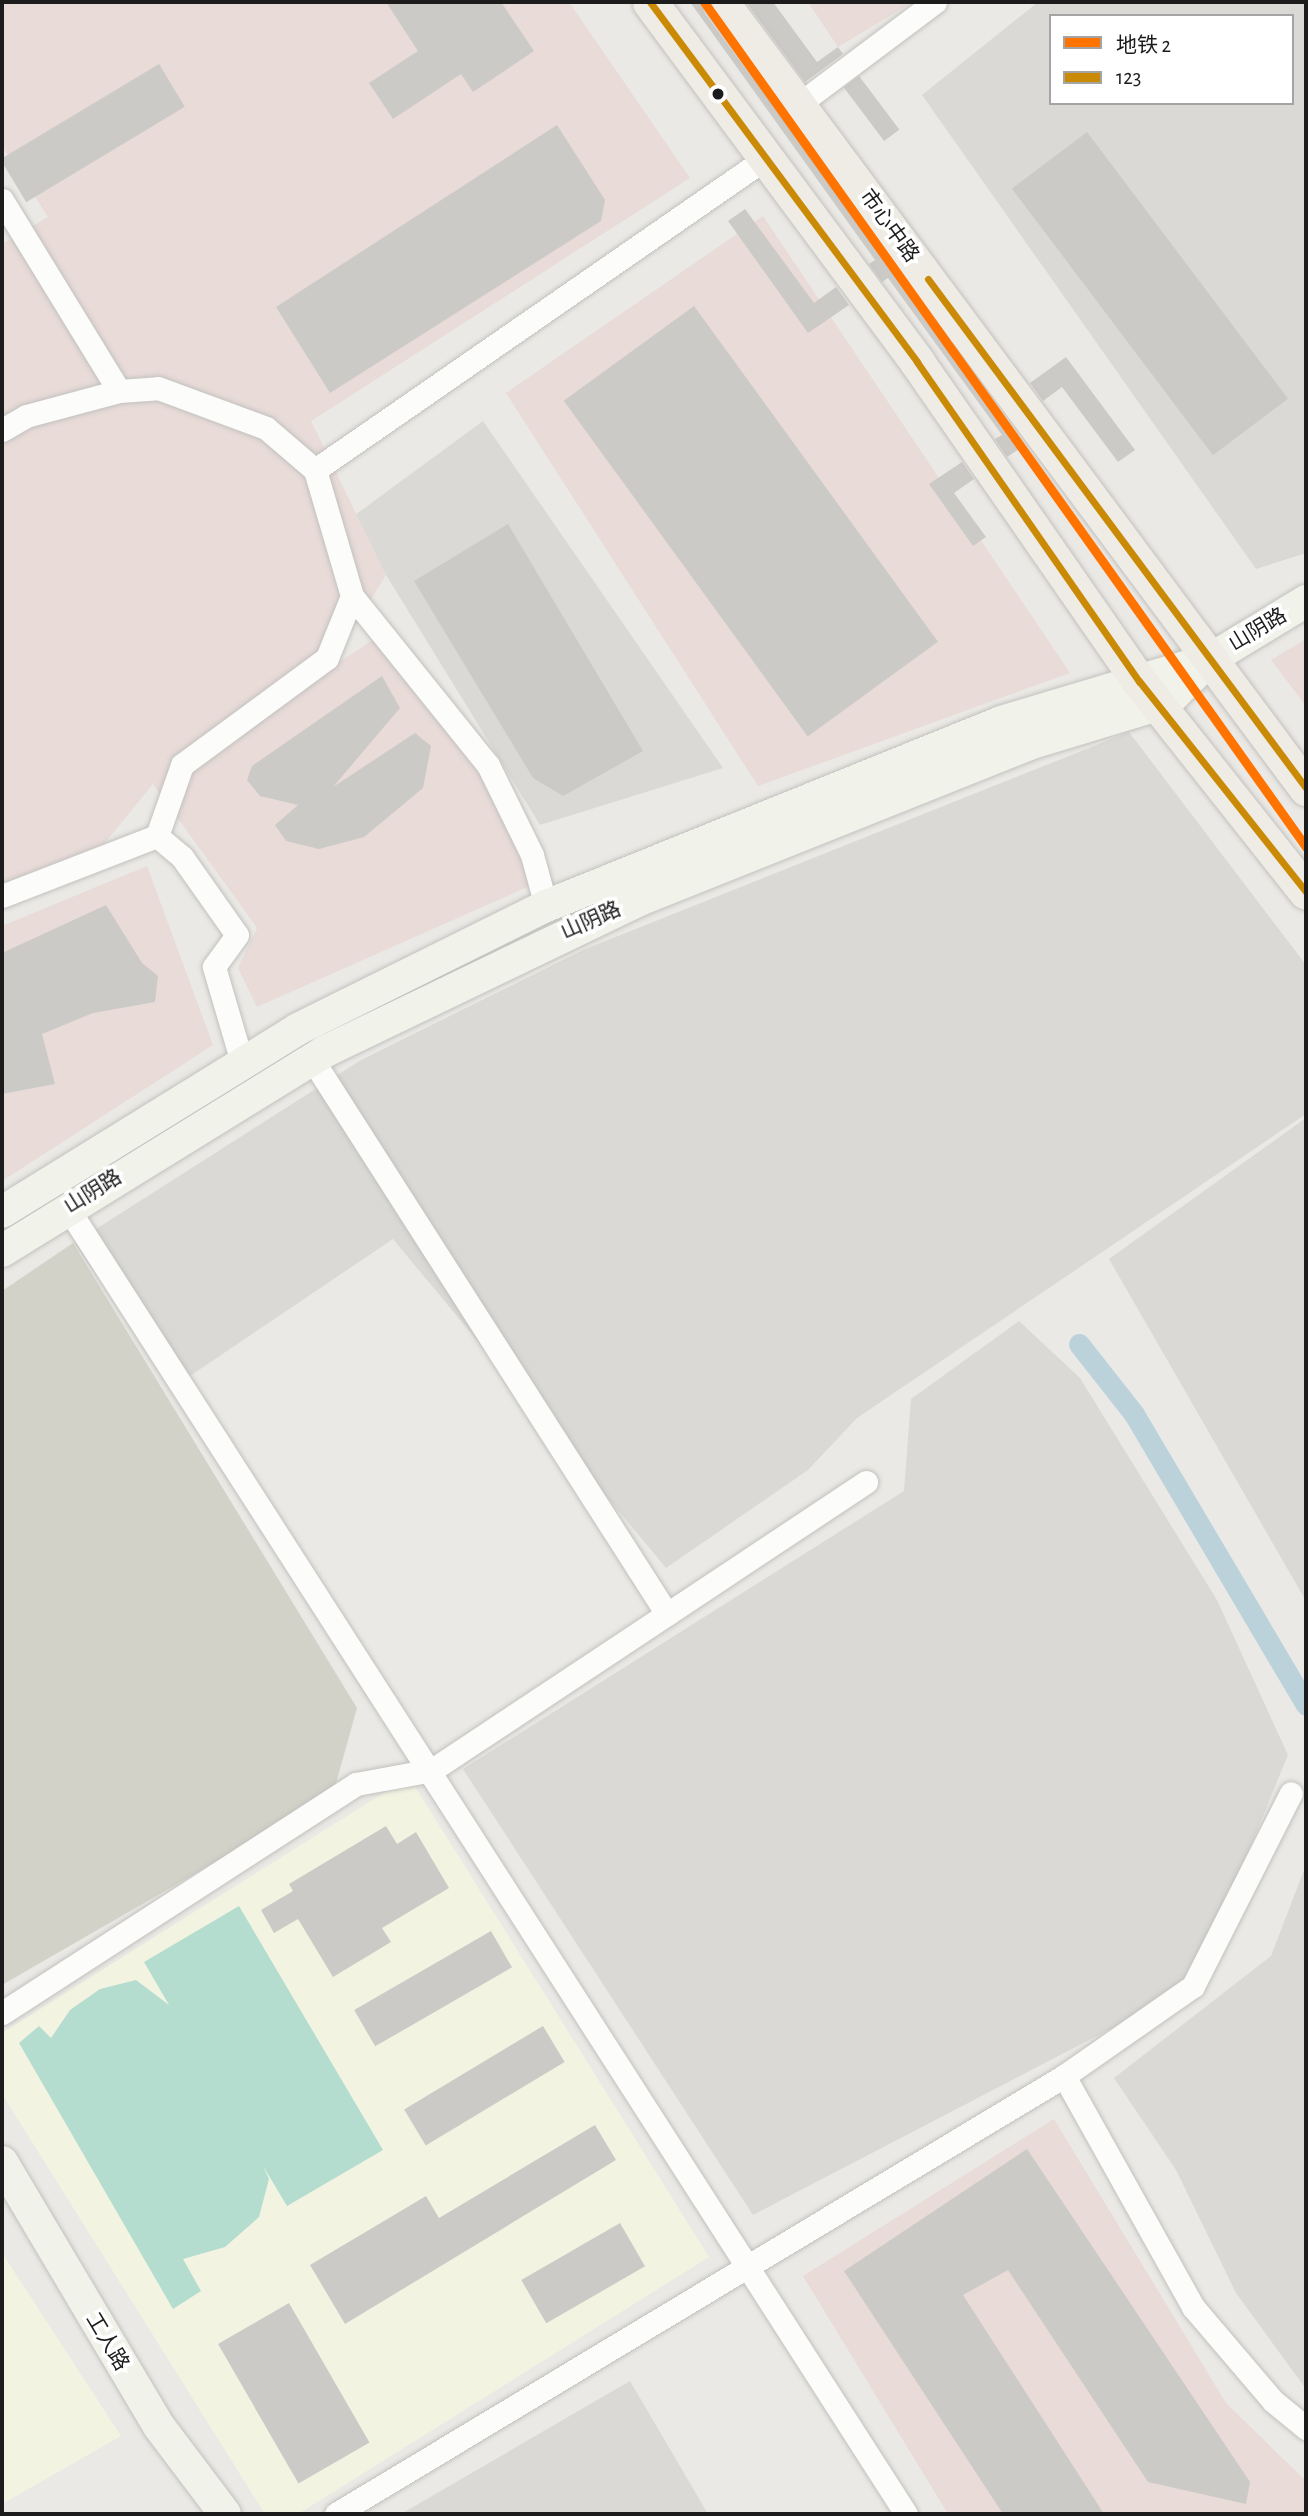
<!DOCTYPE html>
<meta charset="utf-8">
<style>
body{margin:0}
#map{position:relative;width:1308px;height:2516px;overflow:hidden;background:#ebe9e5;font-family:"Alegreya Sans","Noto Sans SC",sans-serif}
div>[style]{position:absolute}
.residential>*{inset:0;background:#dad9d6}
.commercial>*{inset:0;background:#e8dbd8}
.education>*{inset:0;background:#f3f3e1}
.construction>*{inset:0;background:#d3d2c8}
.pitch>*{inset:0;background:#b5ddcf}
.canal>*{height:21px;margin:-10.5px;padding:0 10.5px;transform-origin:10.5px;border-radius:10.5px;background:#bcd2da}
.building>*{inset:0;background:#cccac6;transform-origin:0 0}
.roads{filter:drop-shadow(0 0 2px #c2c1bf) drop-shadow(0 0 2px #c2c1bf)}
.minor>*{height:23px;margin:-11.5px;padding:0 11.5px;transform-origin:11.5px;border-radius:11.5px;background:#fcfcfb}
.secondary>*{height:32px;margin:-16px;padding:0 16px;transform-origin:16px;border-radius:16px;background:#f1f2ea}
.primary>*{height:35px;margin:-17.5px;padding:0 17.5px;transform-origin:17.5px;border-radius:17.5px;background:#eeece5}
.bus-1>*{height:7px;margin:-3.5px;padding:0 3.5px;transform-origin:3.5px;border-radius:3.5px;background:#cb8a06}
.metro-1>*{height:9px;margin:-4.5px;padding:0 4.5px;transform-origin:4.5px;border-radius:4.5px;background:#ff7300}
.dots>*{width:19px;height:19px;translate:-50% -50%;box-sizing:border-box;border:4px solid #fff;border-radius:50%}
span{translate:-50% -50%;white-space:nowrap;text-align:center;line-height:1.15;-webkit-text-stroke:7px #fff;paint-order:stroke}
.street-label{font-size:21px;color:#1c1c1c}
.frame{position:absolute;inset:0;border:4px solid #1c1c1c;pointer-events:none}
.legend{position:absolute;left:1049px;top:14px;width:245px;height:91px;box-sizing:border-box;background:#fff;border:2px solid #a4a4a4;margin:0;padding:9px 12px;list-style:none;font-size:21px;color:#1c1c1c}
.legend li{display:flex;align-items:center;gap:14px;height:35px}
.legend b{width:35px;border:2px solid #a4a4a4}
</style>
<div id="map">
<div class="residential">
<div style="clip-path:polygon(evenodd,1038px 2px,1306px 2px,1306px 553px,1256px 569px,922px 95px,1038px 2px,1051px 16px,1292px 16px,1292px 103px,1051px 103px,1051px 16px)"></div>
<div style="clip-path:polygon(483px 421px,723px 768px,540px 825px,351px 518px)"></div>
<div style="clip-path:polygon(1129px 732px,1306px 965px,1306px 1114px,857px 1418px,808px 1470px,666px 1568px,393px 1239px,175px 1386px,74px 1243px,361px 1060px,583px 950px)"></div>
<div style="clip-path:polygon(1306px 1118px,1306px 1601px,1109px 1259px)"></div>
<div style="clip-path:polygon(1019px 1321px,1080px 1378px,1217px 1600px,1288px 1755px,1193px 1986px,753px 2215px,463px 1769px,904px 1491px,911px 1399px)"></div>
<div style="clip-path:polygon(1306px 1865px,1306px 2389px,1236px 2293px,1176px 2170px,1114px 2078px,1271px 1956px)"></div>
<div style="clip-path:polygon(630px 2381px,708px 2514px,401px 2514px)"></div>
</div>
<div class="commercial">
<div style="clip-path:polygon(2px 2px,569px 2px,690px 178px,311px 421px,386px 575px,333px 661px,206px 749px,382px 634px,511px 812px,539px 882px,257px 1007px,238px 968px,257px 928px,153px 784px,87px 865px,2px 890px,2px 244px,48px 217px,2px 146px)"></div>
<div style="clip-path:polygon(808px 2px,913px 2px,838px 47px)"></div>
<div style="clip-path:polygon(763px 216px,1070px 673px,758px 786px,506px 393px)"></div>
<div style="clip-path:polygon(1306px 639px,1306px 706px,1271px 660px)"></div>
<div style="clip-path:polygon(147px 866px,213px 1045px,2px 1181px,2px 926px)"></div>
<div style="clip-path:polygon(1054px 2119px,1226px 2403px,1306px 2481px,1306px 2514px,948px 2514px,803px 2276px)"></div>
</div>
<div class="education">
<div style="clip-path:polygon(409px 1777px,709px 2257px,298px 2514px,265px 2514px,2px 2094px,2px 2033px)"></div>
<div style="clip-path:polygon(2px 2253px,121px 2436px,2px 2504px)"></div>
</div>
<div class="construction">
<div style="clip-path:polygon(73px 1243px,357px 1708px,333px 1794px,2px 1985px,2px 1291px)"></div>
</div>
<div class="pitch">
<div style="clip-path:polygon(239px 1906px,383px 2150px,287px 2206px,263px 2166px,269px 2179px,259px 2217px,225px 2247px,183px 2259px,201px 2291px,173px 2309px,19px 2043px,39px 2026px,51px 2038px,70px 2010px,100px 1989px,136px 1980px,169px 2005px,144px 1962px)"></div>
</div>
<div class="canal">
<div style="left:1079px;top:1344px;width:89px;rotate:51.8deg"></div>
<div style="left:1134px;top:1414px;width:338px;rotate:59.4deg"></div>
</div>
<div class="building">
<div style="clip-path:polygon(386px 2px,501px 2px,534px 51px,473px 92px,461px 74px,393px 119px,369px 83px,418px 51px)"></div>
<div style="clip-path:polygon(690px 2px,701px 2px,705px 14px,1025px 445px,1007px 457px,995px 439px,1002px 435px,888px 278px,882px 282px,869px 264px,875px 260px)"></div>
<div style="clip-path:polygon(746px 2px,773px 2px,817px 62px,838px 47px,843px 54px,805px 82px)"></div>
<div style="left:159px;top:64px;width:50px;height:185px;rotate:59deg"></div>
<div style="left:859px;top:76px;width:67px;height:19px;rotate:53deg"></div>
<div style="clip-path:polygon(557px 125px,605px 200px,601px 221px,330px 393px,276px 307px)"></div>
<div style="left:1087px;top:132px;width:334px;height:94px;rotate:53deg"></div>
<div style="clip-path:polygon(745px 209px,814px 303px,836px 287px,849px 305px,808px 333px,728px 221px)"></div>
<div style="left:694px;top:306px;width:415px;height:161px;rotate:54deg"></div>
<div style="clip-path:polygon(1066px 357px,1135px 450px,1118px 462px,1062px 387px,1043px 401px,1030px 383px)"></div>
<div style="clip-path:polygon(962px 462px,974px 479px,954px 493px,986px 537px,973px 546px,929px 484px)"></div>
<div style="clip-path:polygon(508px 524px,643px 751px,563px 796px,533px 778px,414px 581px)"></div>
<div style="clip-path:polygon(382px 676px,400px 708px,333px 787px,415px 733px,431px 746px,423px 788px,364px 837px,319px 849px,286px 841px,275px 825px,298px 805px,260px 796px,247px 780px,252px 766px)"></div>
<div style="clip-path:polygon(106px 905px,142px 963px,158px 976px,155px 1002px,93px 1013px,42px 1034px,55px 1084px,2px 1094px,2px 953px)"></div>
<div style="clip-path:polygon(386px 1826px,397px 1844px,416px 1832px,449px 1888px,382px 1928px,391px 1942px,333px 1977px,298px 1919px,274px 1933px,261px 1910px,293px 1891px,289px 1884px)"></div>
<div style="left:491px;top:1931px;width:42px;height:158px;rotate:60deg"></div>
<div style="left:543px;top:2026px;width:42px;height:162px;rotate:59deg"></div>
<div style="clip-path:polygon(595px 2125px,616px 2160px,345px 2324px,310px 2265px,426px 2196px,439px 2218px)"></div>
<div style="clip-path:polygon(1027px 2149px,1250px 2482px,1246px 2504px,1148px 2482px,1008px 2270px,963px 2295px,1104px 2514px,1003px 2514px,844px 2271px)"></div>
<div style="left:620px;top:2223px;width:50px;height:114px;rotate:60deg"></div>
<div style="left:289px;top:2303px;width:161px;height:82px;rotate:60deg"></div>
</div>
<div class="roads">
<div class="minor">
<div style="left:799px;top:104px;width:170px;rotate:-36.9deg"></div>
<div style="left:2px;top:200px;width:224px;rotate:58.5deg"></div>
<div style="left:2px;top:430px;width:28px;rotate:-30deg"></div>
<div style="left:26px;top:416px;width:96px;rotate:-15deg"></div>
<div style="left:119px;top:391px;width:39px;rotate:-4deg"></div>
<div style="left:158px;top:388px;width:115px;rotate:20.3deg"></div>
<div style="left:266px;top:428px;width:65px;rotate:40.6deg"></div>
<div style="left:315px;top:470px;width:131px;rotate:73.6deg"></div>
<div style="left:352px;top:596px;width:67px;rotate:112deg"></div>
<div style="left:327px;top:658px;width:180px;rotate:143.6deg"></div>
<div style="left:182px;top:765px;width:75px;rotate:109.4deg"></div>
<div style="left:315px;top:470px;width:548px;rotate:-34.68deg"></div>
<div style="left:352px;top:596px;width:217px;rotate:51.2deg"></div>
<div style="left:488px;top:765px;width:100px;rotate:63.9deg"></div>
<div style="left:532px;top:855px;width:53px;rotate:74.6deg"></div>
<div style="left:2px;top:896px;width:166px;rotate:-21.2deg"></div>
<div style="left:157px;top:836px;width:33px;rotate:40deg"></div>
<div style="left:182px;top:857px;width:95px;rotate:54.8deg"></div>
<div style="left:237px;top:935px;width:39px;rotate:126deg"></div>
<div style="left:214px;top:967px;width:99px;rotate:73.6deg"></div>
<div style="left:312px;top:1059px;width:659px;rotate:57.4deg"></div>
<div style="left:67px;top:1207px;width:1553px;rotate:57.3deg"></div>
<div style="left:2px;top:2013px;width:422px;rotate:-32.9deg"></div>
<div style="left:356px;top:1784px;width:77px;rotate:-10.4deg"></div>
<div style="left:432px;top:1770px;width:521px;rotate:-33.57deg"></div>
<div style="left:1064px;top:2076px;width:265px;rotate:60.8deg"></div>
<div style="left:1193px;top:2307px;width:123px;rotate:49.6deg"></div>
<div style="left:1273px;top:2401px;width:43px;rotate:39.3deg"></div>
<div style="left:336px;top:2514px;width:850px;rotate:-31.03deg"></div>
<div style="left:1064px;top:2076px;width:157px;rotate:-34.9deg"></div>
<div style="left:1193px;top:1986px;width:216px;rotate:-63.1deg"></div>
</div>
<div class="secondary">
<div style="left:2px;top:1212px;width:348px;rotate:-31.7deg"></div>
<div style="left:298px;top:1029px;width:277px;rotate:-26.4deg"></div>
<div style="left:546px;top:906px;width:491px;rotate:-22deg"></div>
<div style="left:1001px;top:722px;width:212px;rotate:-16.7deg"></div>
<div style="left:2px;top:1251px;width:381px;rotate:-31.7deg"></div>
<div style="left:326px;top:1051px;width:345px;rotate:-25.7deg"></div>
<div style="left:637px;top:901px;width:422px;rotate:-21.8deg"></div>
<div style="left:1029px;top:744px;width:144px;rotate:-16.9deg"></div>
<div style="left:1167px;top:702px;width:59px;rotate:-45deg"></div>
<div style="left:1209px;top:660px;width:114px;rotate:-31.3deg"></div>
<div style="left:2px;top:2162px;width:306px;rotate:59.3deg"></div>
<div style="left:158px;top:2425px;width:111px;rotate:53deg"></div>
</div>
<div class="primary">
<div style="left:650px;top:2px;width:448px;rotate:53.4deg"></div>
<div style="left:917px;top:362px;width:389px;rotate:55.2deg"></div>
<div style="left:1139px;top:681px;width:269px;rotate:51.6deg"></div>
<div style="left:721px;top:2px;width:980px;rotate:53.34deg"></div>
</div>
</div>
<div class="bus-1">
<div style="left:650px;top:2px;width:448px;rotate:53.4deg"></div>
<div style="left:917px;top:362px;width:389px;rotate:55.2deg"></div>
<div style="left:1139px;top:681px;width:269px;rotate:51.6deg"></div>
<div style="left:928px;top:279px;width:634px;rotate:53.4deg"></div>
</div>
<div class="metro-1">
<div style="left:704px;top:2px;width:1038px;rotate:54.53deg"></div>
</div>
<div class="dots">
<div style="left:718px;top:94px;background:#1c1c1c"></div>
</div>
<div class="street-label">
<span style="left:889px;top:226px;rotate:54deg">市心中路</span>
<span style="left:1258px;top:630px;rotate:-31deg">山阴路</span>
<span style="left:591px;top:921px;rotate:-24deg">山阴路</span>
<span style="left:93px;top:1192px;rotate:-32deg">山阴路</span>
<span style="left:107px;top:2342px;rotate:59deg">工人路</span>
</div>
<div class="frame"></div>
<ul class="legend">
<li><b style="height:9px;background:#ff7300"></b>地铁 2</li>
<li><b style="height:9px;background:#cb8a06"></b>123</li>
</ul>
</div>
